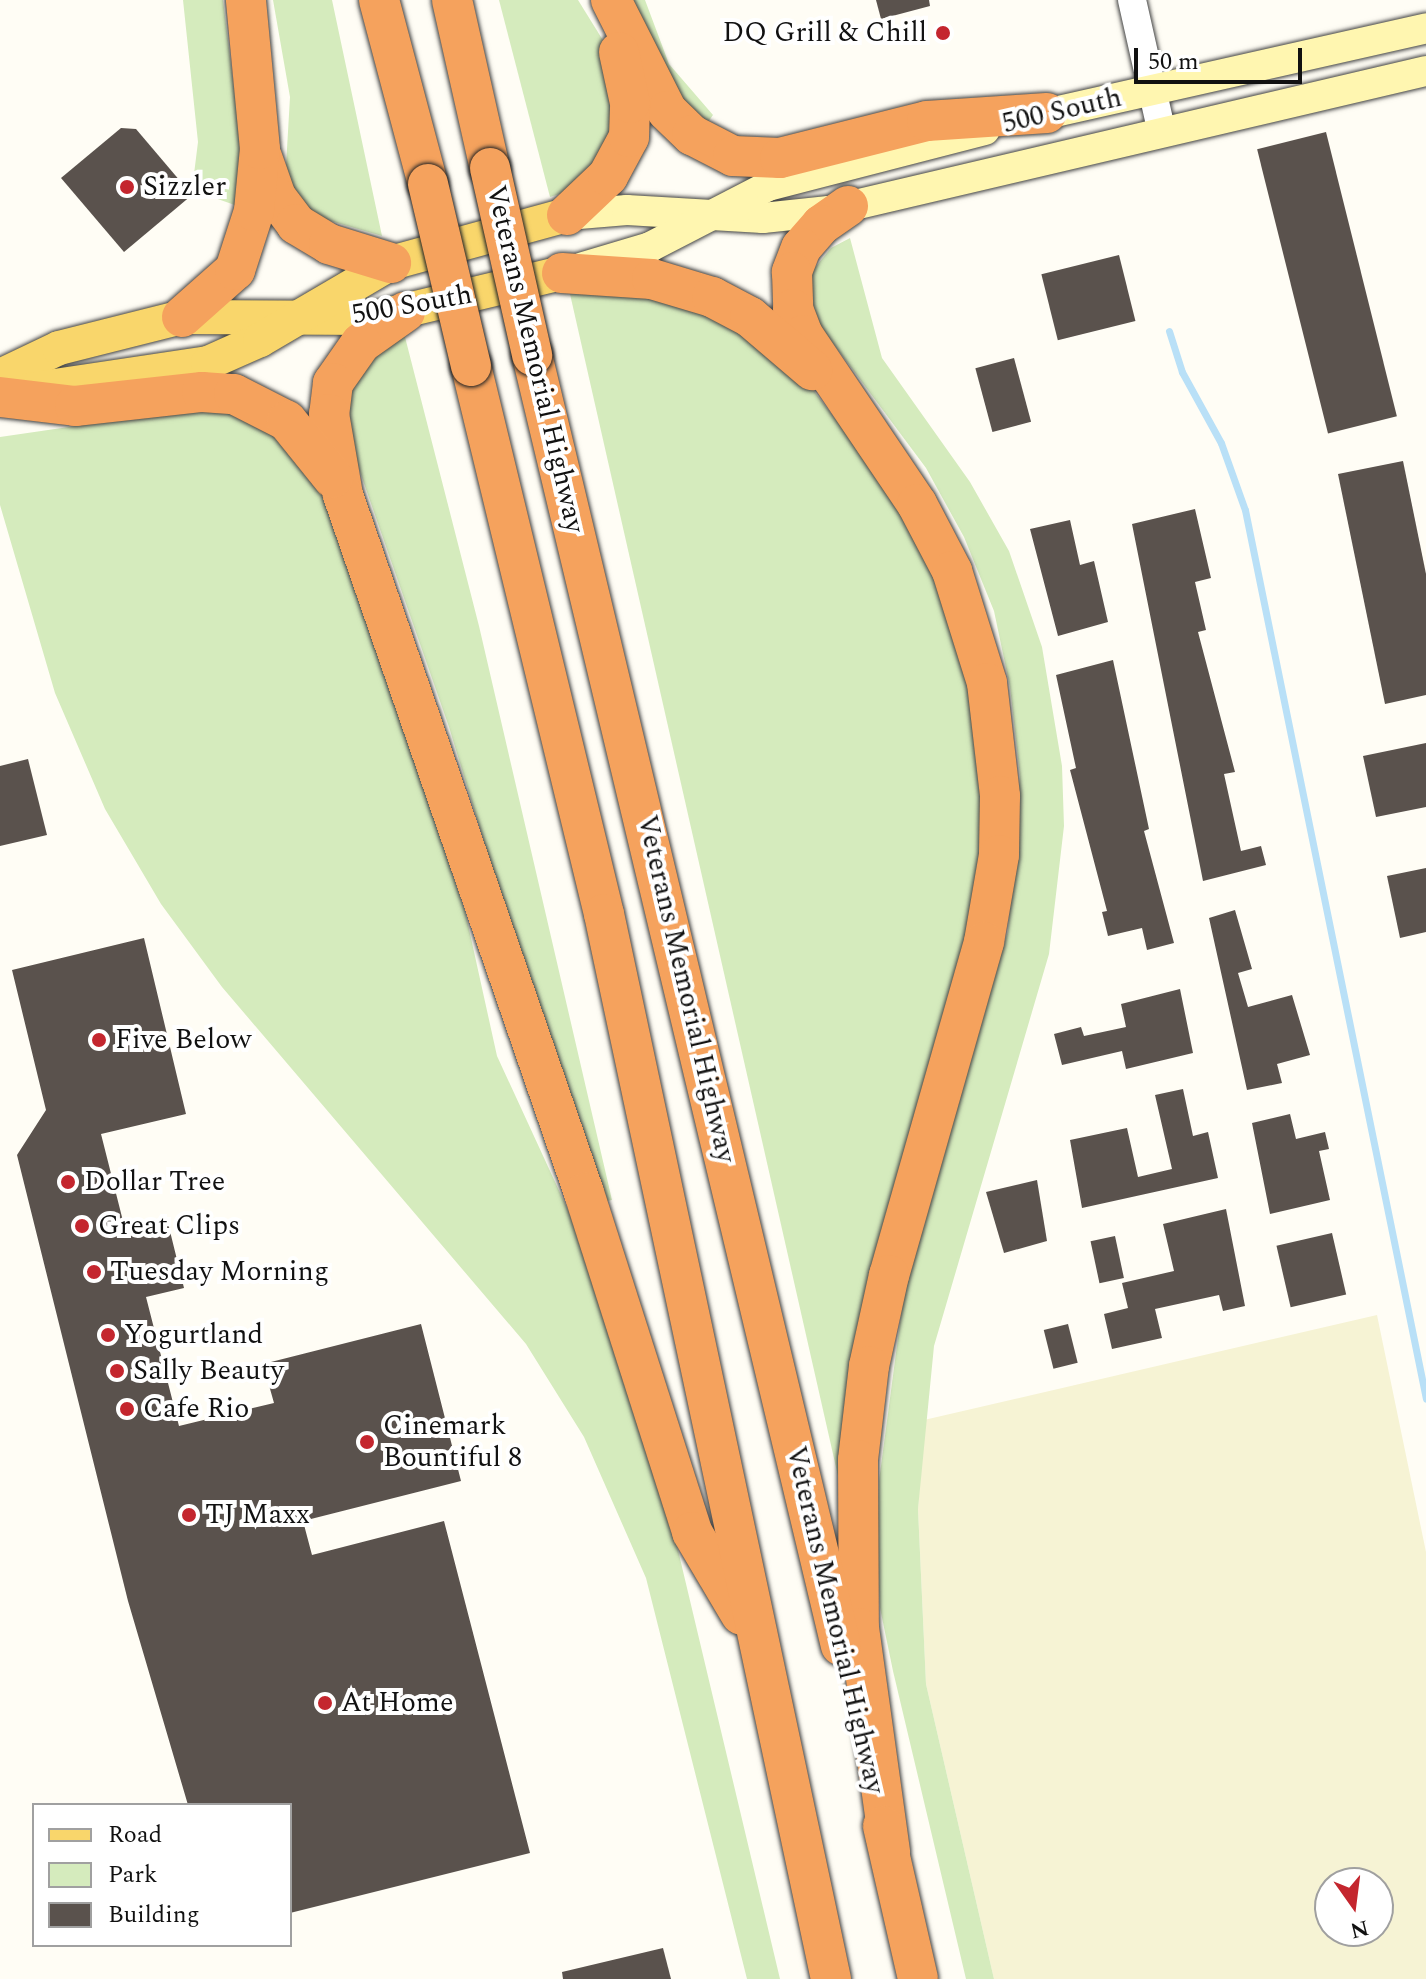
<!DOCTYPE html>
<style>
body{margin:0}
#map{position:relative;width:1426px;height:1979px;overflow:hidden;background:#fffdf5;font-family:Spectral,serif}
div>[style]{position:absolute}
.farmland>*{inset:0;background:#f6f3d4}
.green>*{inset:0;background:#d5ebbd}
.stream>*{height:7px;margin:-3.5px;padding:0 3.5px;transform-origin:3.5px;border-radius:3.5px;background:#b9e0f7}
.building>*{inset:0;background:#5a524d;transform-origin:0 0}
.roads{filter:drop-shadow(0 0 2px #444) drop-shadow(0 0 2px #444)}
.tertiary>*{height:28px;margin:-14px;padding:0 14px;transform-origin:14px;border-radius:14px;background:#fff}
.secondary>*{height:30px;margin:-15px;padding:0 15px;transform-origin:15px;border-radius:15px;background:#fff6b0}
.primary>*{height:34px;margin:-17px;padding:0 17px;transform-origin:17px;border-radius:17px;background:#f9d66b}
.motorway>*{height:40px;margin:-20px;padding:0 20px;transform-origin:20px;border-radius:20px;background:#f5a25d}
.bridges{filter:drop-shadow(0 0 2px #222) drop-shadow(0 0 2px #222)}
.motorway-bridge>*{height:40px;margin:-20px;padding:0 20px;transform-origin:20px;border-radius:20px;background:#f5a25d}
.dots>*{width:22px;height:22px;translate:-50% -50%;box-sizing:border-box;border:4px solid #fff;border-radius:50%}
span{translate:-50% -50%;white-space:nowrap;text-align:center;line-height:1.15;-webkit-text-stroke:8px #fff;paint-order:stroke}
.poi-label{font-size:28px;color:#111}
.right{translate:-100% -50%;text-align:right}
.left{translate:0 -50%;text-align:left}
.street-label{font-size:28px;color:#111}
.legend{position:absolute;left:32px;top:1803px;width:260px;height:144px;box-sizing:border-box;background:#fff;border:2px solid #a0a0a0;margin:0;padding:10px 14px;list-style:none;font-size:24px;color:#111}
.legend li{display:flex;align-items:center;gap:16px;height:40px}
.legend b{width:40px;border:2px solid #a0a0a0}
.north{position:absolute;left:1314px;top:1867px;width:80px;height:80px;box-sizing:border-box;background:#fff;border:2px solid #a0a0a0;border-radius:50%;rotate:166deg;font-size:22px;font-weight:700;line-height:32px;text-align:center;color:#111}
.north::after{content:'';display:block;margin:auto;width:28px;height:36px;background:#c4262e;clip-path:polygon(50% 0,100% 100%,50% 72%,0 100%)}
.scale{position:absolute;left:1134px;top:48px;width:168px;height:36px;box-sizing:border-box;border:4px solid #111;border-top:0;padding-left:10px;font-size:24px;line-height:28px;white-space:nowrap;color:#111;-webkit-text-stroke:6px #fff;paint-order:stroke}
</style>
<div id="map">
<div class="farmland">
<div style="clip-path:polygon(evenodd,1377px 1315px,1426px 1552px,1426px 1979px,994px 1979px,926px 1684px,918px 1509px,924px 1420px,1377px 1315px,1330px 1883px,1378px 1883px,1378px 1931px,1330px 1931px,1330px 1883px)"></div>
</div>
<div class="green">
<div style="clip-path:polygon(183px 0,223px 0,249px 210px,192px 190px,198px 142px)"></div>
<div style="clip-path:polygon(273px 0,332px 0,382px 236px,317px 217px,296px 196px,286px 166px,290px 97px)"></div>
<div style="clip-path:polygon(499px 0,578px 0,609px 50px,617px 140px,572px 190px,550px 197px)"></div>
<div style="clip-path:polygon(633px 0,645px 0,669px 64px,713px 115px,708px 122px,676px 94px)"></div>
<div style="clip-path:polygon(850px 238px,882px 358px,970px 482px,1009px 551px,1042px 647px,1062px 766px,1064px 826px,1049px 954px,934px 1346px,918px 1509px,926px 1684px,994px 1979px,966px 1979px,893px 1671px,880px 1608px,877px 1545px,879px 1481px,902px 1308px,917px 1236px,1008px 931px,1020px 776px,1010px 687px,994px 611px,964px 537px,926px 468px,812px 315px,810px 274px,831px 248px)"></div>
<div style="clip-path:polygon(591px 291px,682px 296px,795px 366px,890px 491px,970px 652px,991px 837px,843px 1498px,570px 294px)"></div>
<div style="clip-path:polygon(405px 337px,479px 626px,612px 1200px,607px 1201px,508px 920px,449px 727px,351px 446px,349px 388px,389px 339px)"></div>
<div style="clip-path:polygon(199px 408px,258px 419px,320px 479px,465px 911px,497px 1056px,591px 1260px,653px 1445px,780px 1979px,747px 1979px,646px 1578px,584px 1437px,526px 1344px,222px 987px,161px 904px,105px 809px,55px 693px,0 505px,0 437px)"></div>
</div>
<div class="stream">
<div style="left:1169px;top:331px;width:43px;rotate:72.4deg"></div>
<div style="left:1182px;top:372px;width:81px;rotate:61.2deg"></div>
<div style="left:1221px;top:443px;width:71px;rotate:70.3deg"></div>
<div style="left:1245px;top:510px;width:907px;rotate:78.49deg"></div>
</div>
<div class="building">
<div style="clip-path:polygon(876px 0,929px 0,930px 6px,881px 19px)"></div>
<div style="clip-path:polygon(121px 128px,136px 129px,192px 195px,124px 252px,61px 178px)"></div>
<div style="left:1326px;top:132px;width:293px;height:71px;rotate:76deg"></div>
<div style="left:1119px;top:255px;width:68px;height:80px;rotate:76deg"></div>
<div style="left:1014px;top:358px;width:66px;height:40px;rotate:75deg"></div>
<div style="clip-path:polygon(1403px 461px,1426px 574px,1426px 695px,1385px 704px,1338px 474px)"></div>
<div style="clip-path:polygon(1195px 509px,1211px 578px,1195px 582px,1206px 630px,1198px 632px,1235px 772px,1224px 774px,1241px 851px,1261px 846px,1266px 865px,1203px 881px,1132px 524px)"></div>
<div style="clip-path:polygon(1070px 520px,1080px 565px,1094px 561px,1108px 622px,1058px 636px,1030px 529px)"></div>
<div style="clip-path:polygon(1113px 660px,1149px 829px,1144px 831px,1174px 943px,1147px 950px,1142px 928px,1108px 936px,1102px 912px,1107px 911px,1070px 770px,1076px 768px,1056px 675px)"></div>
<div style="clip-path:polygon(1426px 743px,1426px 807px,1376px 817px,1363px 756px)"></div>
<div style="clip-path:polygon(28px 759px,47px 835px,0 846px,0 766px)"></div>
<div style="clip-path:polygon(1426px 868px,1426px 932px,1400px 938px,1387px 876px)"></div>
<div style="clip-path:polygon(1235px 910px,1252px 969px,1238px 973px,1248px 1007px,1292px 995px,1310px 1055px,1277px 1064px,1282px 1083px,1247px 1090px,1209px 918px)"></div>
<div style="clip-path:polygon(144px 938px,186px 1114px,101px 1134px,125px 1229px,167px 1219px,184px 1288px,146px 1297px,179px 1426px,274px 1403px,263px 1364px,421px 1324px,461px 1481px,303px 1521px,312px 1555px,444px 1521px,530px 1853px,290px 1913px,290px 1805px,188px 1805px,128px 1601px,17px 1155px,46px 1110px,12px 970px)"></div>
<div style="clip-path:polygon(1180px 989px,1193px 1053px,1126px 1069px,1122px 1051px,1062px 1065px,1054px 1034px,1081px 1027px,1084px 1036px,1126px 1027px,1121px 1004px)"></div>
<div style="clip-path:polygon(1183px 1089px,1193px 1136px,1208px 1132px,1218px 1178px,1082px 1208px,1070px 1140px,1127px 1128px,1138px 1177px,1172px 1169px,1155px 1095px)"></div>
<div style="clip-path:polygon(1290px 1114px,1296px 1139px,1325px 1132px,1329px 1149px,1319px 1151px,1330px 1200px,1270px 1214px,1252px 1123px)"></div>
<div style="clip-path:polygon(1037px 1180px,1047px 1241px,1004px 1253px,986px 1192px)"></div>
<div style="clip-path:polygon(1226px 1209px,1245px 1306px,1223px 1311px,1219px 1295px,1155px 1309px,1162px 1338px,1112px 1349px,1104px 1314px,1128px 1308px,1122px 1283px,1174px 1271px,1163px 1224px)"></div>
<div style="left:1332px;top:1233px;width:63px;height:57px;rotate:77deg"></div>
<div style="left:1115px;top:1236px;width:43px;height:25px;rotate:78deg"></div>
<div style="left:1068px;top:1324px;width:40px;height:25px;rotate:76deg"></div>
<div style="clip-path:polygon(663px 1948px,671px 1979px,563px 1979px,562px 1972px)"></div>
</div>
<div class="roads">
<div class="tertiary">
<div style="left:1132px;top:0;width:132px;rotate:77.3deg"></div>
</div>
<div class="secondary">
<div style="left:1028px;top:118px;width:408px;rotate:-12.7deg"></div>
<div style="left:567px;top:215px;width:60px;rotate:-4.8deg"></div>
<div style="left:627px;top:210px;width:136px;rotate:3.4deg"></div>
<div style="left:763px;top:218px;width:66px;rotate:-6.1deg"></div>
<div style="left:829px;top:211px;width:613px;rotate:-13.2deg"></div>
<div style="left:583px;top:267px;width:70px;rotate:-16.6deg"></div>
<div style="left:650px;top:247px;width:133px;rotate:-27.3deg"></div>
<div style="left:768px;top:186px;width:224px;rotate:-14.5deg"></div>
</div>
<div class="primary">
<div style="left:0;top:376px;width:65px;rotate:-25.4deg"></div>
<div style="left:59px;top:348px;width:127px;rotate:-14.1deg"></div>
<div style="left:182px;top:317px;width:192px;rotate:0.3deg"></div>
<div style="left:374px;top:318px;width:193px;rotate:-13.5deg"></div>
<div style="left:28px;top:390px;width:182px;rotate:-8.5deg"></div>
<div style="left:208px;top:363px;width:57px;rotate:-23.9deg"></div>
<div style="left:260px;top:340px;width:152px;rotate:-30.4deg"></div>
<div style="left:391px;top:263px;width:182px;rotate:-15.3deg"></div>
</div>
<div class="motorway">
<div style="left:379px;top:0;width:190px;rotate:75.1deg"></div>
<div style="left:452px;top:0;width:172px;rotate:77.3deg"></div>
<div style="left:611px;top:0;width:124px;rotate:63.2deg"></div>
<div style="left:667px;top:111px;width:35px;rotate:44deg"></div>
<div style="left:692px;top:135px;width:46px;rotate:27.1deg"></div>
<div style="left:733px;top:156px;width:47px;rotate:2.4deg"></div>
<div style="left:780px;top:158px;width:152px;rotate:-14.1deg"></div>
<div style="left:927px;top:121px;width:120px;rotate:-3.8deg"></div>
<div style="left:262px;top:157px;width:42px;rotate:70.7deg"></div>
<div style="left:276px;top:197px;width:34px;rotate:53deg"></div>
<div style="left:296px;top:224px;width:39px;rotate:31deg"></div>
<div style="left:329px;top:244px;width:65px;rotate:17deg"></div>
<div style="left:848px;top:206px;width:33px;rotate:145deg"></div>
<div style="left:821px;top:225px;width:30px;rotate:131deg"></div>
<div style="left:801px;top:248px;width:26px;rotate:111deg"></div>
<div style="left:792px;top:272px;width:37px;rotate:88deg"></div>
<div style="left:793px;top:309px;width:28px;rotate:69deg"></div>
<div style="left:803px;top:335px;width:204px;rotate:56deg"></div>
<div style="left:917px;top:504px;width:76px;rotate:62.4deg"></div>
<div style="left:952px;top:571px;width:117px;rotate:72.6deg"></div>
<div style="left:987px;top:683px;width:114px;rotate:83.4deg"></div>
<div style="left:1000px;top:796px;width:59px;rotate:91deg"></div>
<div style="left:999px;top:855px;width:88px;rotate:99.8deg"></div>
<div style="left:984px;top:942px;width:346px;rotate:105.9deg"></div>
<div style="left:889px;top:1275px;width:93px;rotate:102.4deg"></div>
<div style="left:869px;top:1366px;width:95px;rotate:96.7deg"></div>
<div style="left:858px;top:1460px;width:168px;rotate:89.7deg"></div>
<div style="left:859px;top:1628px;width:226px;rotate:82.1deg"></div>
<div style="left:567px;top:215px;width:57px;rotate:-43.6deg"></div>
<div style="left:608px;top:176px;width:44px;rotate:-61.7deg"></div>
<div style="left:629px;top:137px;width:34px;rotate:-88deg"></div>
<div style="left:630px;top:103px;width:52px;rotate:-102.2deg"></div>
<div style="left:562px;top:273px;width:90px;rotate:3.8deg"></div>
<div style="left:652px;top:279px;width:63px;rotate:16.7deg"></div>
<div style="left:712px;top:297px;width:43px;rotate:27.8deg"></div>
<div style="left:750px;top:317px;width:82px;rotate:40.5deg"></div>
<div style="left:405px;top:312px;width:54px;rotate:144.8deg"></div>
<div style="left:361px;top:343px;width:49px;rotate:125deg"></div>
<div style="left:333px;top:383px;width:31px;rotate:97deg"></div>
<div style="left:329px;top:414px;width:82px;rotate:80.2deg"></div>
<div style="left:343px;top:495px;width:738px;rotate:70.95deg"></div>
<div style="left:584px;top:1193px;width:356px;rotate:72.3deg"></div>
<div style="left:692px;top:1532px;width:96px;rotate:59.4deg"></div>
<div style="left:182px;top:317px;width:71px;rotate:-41.6deg"></div>
<div style="left:235px;top:270px;width:62px;rotate:-72.1deg"></div>
<div style="left:254px;top:211px;width:62px;rotate:-84.5deg"></div>
<div style="left:260px;top:149px;width:150px;rotate:-95.4deg"></div>
<div style="left:532px;top:355px;width:1327px;rotate:76.54deg"></div>
<div style="left:471px;top:366px;width:564px;rotate:76.36deg"></div>
<div style="left:604px;top:914px;width:1089px;rotate:77.97deg"></div>
<div style="left:0;top:397px;width:76px;rotate:6.8deg"></div>
<div style="left:75px;top:406px;width:128px;rotate:-6.3deg"></div>
<div style="left:202px;top:392px;width:32px;rotate:4deg"></div>
<div style="left:234px;top:394px;width:59px;rotate:27deg"></div>
<div style="left:287px;top:421px;width:73px;rotate:51.1deg"></div>
<div style="left:883px;top:1826px;width:157px;rotate:77.1deg"></div>
</div>
</div>
<div class="bridges">
<div class="motorway-bridge">
<div style="left:490px;top:168px;width:192px;rotate:77.3deg"></div>
<div style="left:428px;top:184px;width:187px;rotate:76.7deg"></div>
</div>
</div>
<div class="dots">
<div style="left:943px;top:33px;background:#c4262e"></div>
<div style="left:127px;top:187px;background:#c4262e"></div>
<div style="left:99px;top:1040px;background:#c4262e"></div>
<div style="left:68px;top:1182px;background:#c4262e"></div>
<div style="left:82px;top:1226px;background:#c4262e"></div>
<div style="left:94px;top:1272px;background:#c4262e"></div>
<div style="left:108px;top:1335px;background:#c4262e"></div>
<div style="left:117px;top:1371px;background:#c4262e"></div>
<div style="left:127px;top:1409px;background:#c4262e"></div>
<div style="left:367px;top:1442px;background:#c4262e"></div>
<div style="left:189px;top:1515px;background:#c4262e"></div>
<div style="left:325px;top:1703px;background:#c4262e"></div>
</div>
<div class="poi-label">
<span class="right" style="left:927px;top:33px">DQ Grill &amp; Chill</span>
<span class="left" style="left:143px;top:187px">Sizzler</span>
<span class="left" style="left:115px;top:1040px">Five Below</span>
<span class="left" style="left:84px;top:1182px">Dollar Tree</span>
<span class="left" style="left:98px;top:1226px">Great Clips</span>
<span class="left" style="left:110px;top:1272px">Tuesday Morning</span>
<span class="left" style="left:124px;top:1335px">Yogurtland</span>
<span class="left" style="left:133px;top:1371px">Sally Beauty</span>
<span class="left" style="left:143px;top:1409px">Cafe Rio</span>
<span class="left" style="left:383px;top:1442px">Cinemark<br>Bountiful 8</span>
<span class="left" style="left:205px;top:1515px">TJ Maxx</span>
<span class="left" style="left:341px;top:1703px">At Home</span>
</div>
<div class="street-label">
<span style="left:1062px;top:111px;rotate:-13deg">500 South</span>
<span style="left:412px;top:305px;rotate:-10deg">500 South</span>
<span style="left:535px;top:359px;rotate:77deg">Veterans Memorial Highway</span>
<span style="left:686px;top:989px;rotate:77deg">Veterans Memorial Highway</span>
<span style="left:835px;top:1620px;rotate:77deg">Veterans Memorial Highway</span>
</div>
<ul class="legend">
<li><b style="height:10px;background:#f9d66b"></b>Road</li>
<li><b style="height:22px;background:#d5ebbd"></b>Park</li>
<li><b style="height:22px;background:#5a524d"></b>Building</li>
</ul>
<div class="north">N</div>
<div class="scale">50 m</div>
</div>
